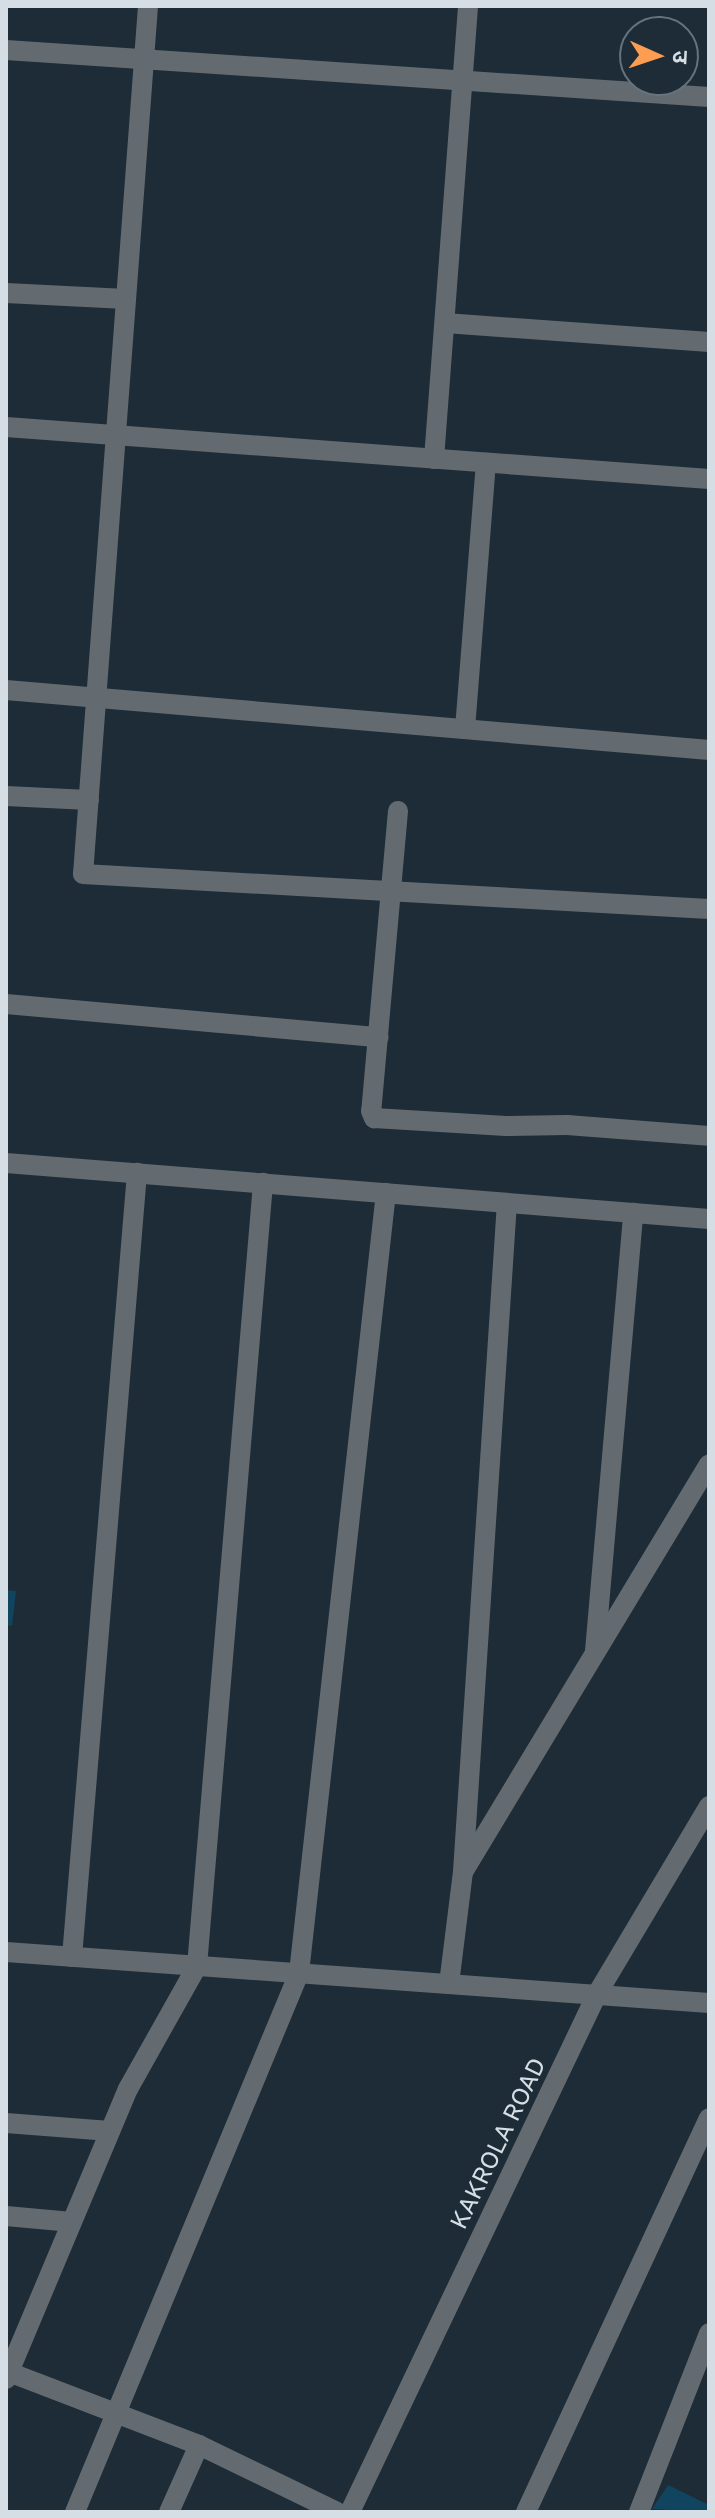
<!DOCTYPE html>
<meta charset="utf-8">
<style>
body{margin:0}
#map{position:relative;width:715px;height:2518px;overflow:hidden;background:#1d2c36;font-family:"Golos Text","Noto Sans Devanagari",sans-serif}
div>[style]{position:absolute}
.building>*{inset:0;background:#11445f}
.minor>*{height:20px;margin:-10px;padding:0 10px;transform-origin:10px;border-radius:10px;background:#646b70}
span{translate:-50% -50%;white-space:nowrap;text-align:center;line-height:1.15;-webkit-text-stroke:8px #1d2c36;paint-order:stroke}
.street-label{font-size:24px;color:#d4dee4}
.frame{position:absolute;inset:0;border:8px solid #d4dee4;pointer-events:none}
.north{position:absolute;left:619px;top:16px;width:80px;height:80px;box-sizing:border-box;background:#1d2c36;border:2px solid #66737c;border-radius:50%;rotate:93deg;font-size:22px;font-weight:700;line-height:32px;text-align:center;color:#d4dee4}
.north::after{content:'';display:block;margin:auto;width:28px;height:36px;background:#fc9d52;clip-path:polygon(50% 0,100% 100%,50% 72%,0 100%)}
</style>
<div id="map">
<div class="building">
<div style="clip-path:polygon(6px 1590px,16px 1591px,12px 1626px,6px 1625px)"></div>
<div style="clip-path:polygon(668px 2485px,709px 2505px,709px 2512px,652px 2509px)"></div>
</div>
<div class="minor">
<div style="left:148px;top:6px;width:870px;rotate:94.28deg"></div>
<div style="left:83px;top:874px;width:627px;rotate:3.2deg"></div>
<div style="left:6px;top:50px;width:705px;rotate:3.82deg"></div>
<div style="left:6px;top:293px;width:120px;rotate:2.9deg"></div>
<div style="left:445px;top:323px;width:265px;rotate:4.1deg"></div>
<div style="left:6px;top:427px;width:705px;rotate:4.23deg"></div>
<div style="left:434px;top:459px;width:454px;rotate:-85.7deg"></div>
<div style="left:6px;top:690px;width:706px;rotate:4.88deg"></div>
<div style="left:465px;top:729px;width:267px;rotate:-85.5deg"></div>
<div style="left:6px;top:796px;width:83px;rotate:2.8deg"></div>
<div style="left:398px;top:811px;width:301px;rotate:95.1deg"></div>
<div style="left:371px;top:1111px;width:8px;rotate:67deg"></div>
<div style="left:374px;top:1118px;width:132px;rotate:3.5deg"></div>
<div style="left:506px;top:1126px;width:61px;rotate:-0.9deg"></div>
<div style="left:567px;top:1125px;width:142px;rotate:4.4deg"></div>
<div style="left:6px;top:1004px;width:374px;rotate:5.1deg"></div>
<div style="left:6px;top:1163px;width:705px;rotate:4.55deg"></div>
<div style="left:595px;top:1651px;width:440px;rotate:-85deg"></div>
<div style="left:463px;top:1872px;width:670px;rotate:-86.24deg"></div>
<div style="left:6px;top:1952px;width:705px;rotate:4.15deg"></div>
<div style="left:72px;top:1957px;width:787px;rotate:-85.26deg"></div>
<div style="left:449px;top:1984px;width:113px;rotate:-82.9deg"></div>
<div style="left:463px;top:1872px;width:476px;rotate:-58.9deg"></div>
<div style="left:6px;top:2123px;width:104px;rotate:4.4deg"></div>
<div style="left:6px;top:2216px;width:66px;rotate:5.2deg"></div>
<div style="left:6px;top:2371px;width:207px;rotate:21deg"></div>
<div style="left:199px;top:2445px;width:73px;rotate:114.1deg"></div>
<div style="left:6px;top:2379px;width:315px;rotate:-67.2deg"></div>
<div style="left:128px;top:2089px;width:141px;rotate:-60.7deg"></div>
<div style="left:197px;top:1966px;width:786px;rotate:-85.18deg"></div>
<div style="left:199px;top:2445px;width:153px;rotate:25.9deg"></div>
<div style="left:75px;top:2512px;width:584px;rotate:-67.43deg"></div>
<div style="left:299px;top:1973px;width:785px;rotate:-83.64deg"></div>
<div style="left:350px;top:2512px;width:574px;rotate:-64.51deg"></div>
<div style="left:597px;top:1994px;width:219px;rotate:-59.2deg"></div>
<div style="left:526px;top:2512px;width:434px;rotate:-65.1deg"></div>
<div style="left:639px;top:2512px;width:192px;rotate:-68.6deg"></div>
</div>
<div class="street-label">
<span style="left:497px;top:2143px;rotate:-64deg">KAKROLA ROAD</span>
</div>
<div class="frame"></div>
<div class="north">उ</div>
</div>
